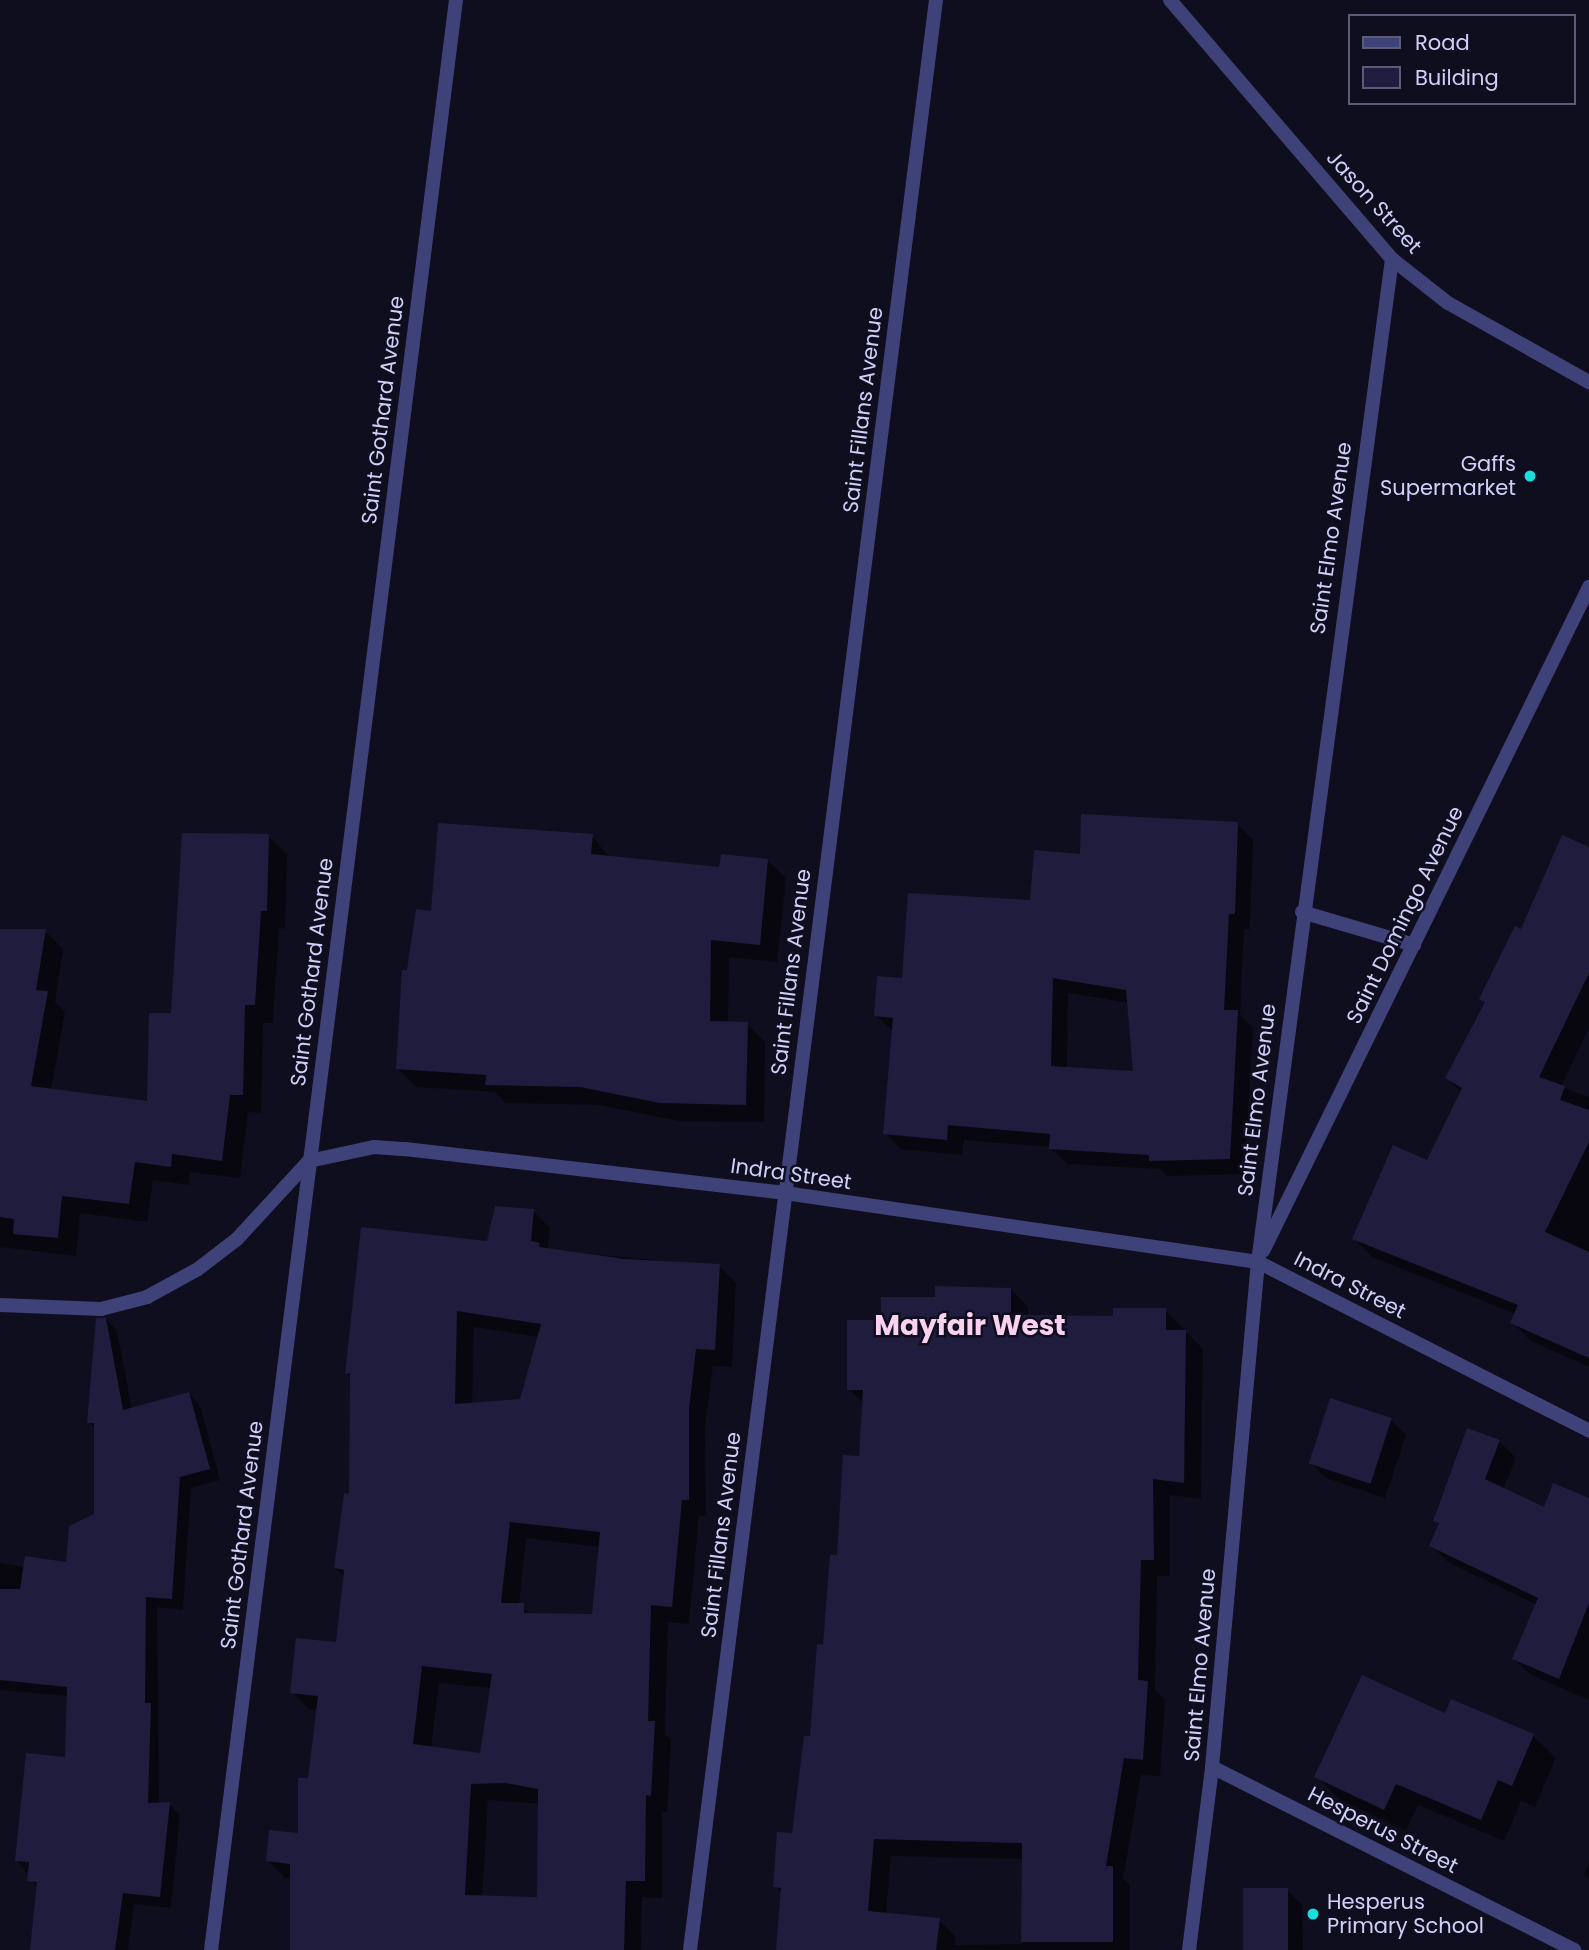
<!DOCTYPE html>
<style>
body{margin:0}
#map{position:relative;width:1589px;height:1950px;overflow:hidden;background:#0f0e1e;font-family:Poppins,sans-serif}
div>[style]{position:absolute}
.shadow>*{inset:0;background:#0007}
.building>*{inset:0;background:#201c3d;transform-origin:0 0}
.minor>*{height:14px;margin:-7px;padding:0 7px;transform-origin:7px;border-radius:7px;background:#3e4278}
.dots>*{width:19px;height:19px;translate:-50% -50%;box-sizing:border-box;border:4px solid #0f0e1e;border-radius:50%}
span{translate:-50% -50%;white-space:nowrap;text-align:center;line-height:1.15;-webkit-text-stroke:5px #0f0e1e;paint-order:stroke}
.street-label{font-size:21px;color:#d1d0fa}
.poi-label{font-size:21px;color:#d1d0fa}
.right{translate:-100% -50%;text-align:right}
.left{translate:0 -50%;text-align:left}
.district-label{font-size:28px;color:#fad2f0;font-weight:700}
.legend{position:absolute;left:1348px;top:14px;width:228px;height:91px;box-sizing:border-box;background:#0f0e1e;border:2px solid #5d5c76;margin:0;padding:9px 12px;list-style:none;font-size:21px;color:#d1d0fa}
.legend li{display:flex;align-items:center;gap:14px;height:35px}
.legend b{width:35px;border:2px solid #5d5c76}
</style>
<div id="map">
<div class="shadow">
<div style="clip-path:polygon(evenodd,1237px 824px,1253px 840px,1250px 929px,1244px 929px,1240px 1015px,1253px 1028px,1245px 1174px,1167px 1176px,1160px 1169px,1067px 1164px,1050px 1147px,964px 1140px,962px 1155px,901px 1149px,885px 1133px,894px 1032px,875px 1015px,904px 980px,1031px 902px,1082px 855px,1237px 824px,1068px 993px,1129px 1003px,1135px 1073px,1067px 1069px,1068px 993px)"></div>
<div style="clip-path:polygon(268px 836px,287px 854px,285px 929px,279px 928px,273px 1023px,263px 1023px,261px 1113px,248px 1112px,240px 1178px,190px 1172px,189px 1185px,153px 1180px,147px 1222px,80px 1213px,76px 1256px,0 1247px,0 1006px,45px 931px,63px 949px,55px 1002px,65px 1012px,51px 1090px,149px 1103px,172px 1015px)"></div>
<div style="clip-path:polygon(592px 836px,610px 858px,721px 869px,767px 860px,786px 878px,777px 962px,729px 957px,728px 1023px,747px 1024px,765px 1042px,764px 1122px,679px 1121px,599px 1105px,505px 1103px,495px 1092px,416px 1087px,398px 1069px,409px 972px,433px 913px)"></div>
<div style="clip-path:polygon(1589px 849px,1589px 1028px,1561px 1087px,1589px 1097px,1589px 1367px,1531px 1341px,1512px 1322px,1516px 1314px,1372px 1257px,1354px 1238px,1428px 1162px,1462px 1093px,1447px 1078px,1486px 1004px,1481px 999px,1522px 931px)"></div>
<div style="clip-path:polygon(evenodd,533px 1211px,550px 1228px,548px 1250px,719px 1266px,736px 1283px,732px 1367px,713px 1366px,705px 1427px,706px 1516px,699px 1516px,689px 1624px,668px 1622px,665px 1734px,671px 1740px,667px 1812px,662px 1812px,662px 1898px,642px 1897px,641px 1950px,292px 1950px,292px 1879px,285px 1878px,268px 1861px,300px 1835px,310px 1779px,318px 1710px,309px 1709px,292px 1692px,338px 1644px,345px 1577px,335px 1568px,351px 1496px,352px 1378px,347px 1373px,489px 1242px,533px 1211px,474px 1327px,539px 1337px,522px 1400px,472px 1404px,474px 1327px,533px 1211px,526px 1538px,600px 1547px,594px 1616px,533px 1615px,519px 1605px,526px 1538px,533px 1211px,439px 1683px,491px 1688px,482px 1755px,431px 1748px,439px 1683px,533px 1211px,488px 1800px,539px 1804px,538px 1898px,482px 1897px,488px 1800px)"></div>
<div style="clip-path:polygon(evenodd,1011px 1289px,1028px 1307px,1028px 1317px,1115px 1318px,1165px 1310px,1203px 1349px,1201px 1499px,1170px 1495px,1170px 1576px,1157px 1576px,1155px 1690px,1165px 1700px,1160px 1776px,1141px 1775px,1123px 1879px,1130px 1885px,1130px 1950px,778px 1950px,782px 1893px,775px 1886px,793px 1835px,839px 1557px,860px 1458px,864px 1404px,849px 1389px,883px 1322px,936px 1299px,1011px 1289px,891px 1856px,1023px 1859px,1022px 1944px,955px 1945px,956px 1937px,939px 1920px,886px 1914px,891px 1856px)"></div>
<div style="clip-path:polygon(106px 1319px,117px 1331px,132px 1409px,189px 1394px,200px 1405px,220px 1480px,191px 1488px,183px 1610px,157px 1607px,159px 1804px,169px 1804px,180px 1815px,171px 1908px,134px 1904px,128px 1950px,32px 1950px,38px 1889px,17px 1860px,67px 1759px,68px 1696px,0 1690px,0 1563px,25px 1567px,68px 1564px,95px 1515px,95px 1429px,89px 1422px)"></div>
<div style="clip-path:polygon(1391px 1420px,1406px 1435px,1385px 1498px,1326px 1478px,1311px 1463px)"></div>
<div style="clip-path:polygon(1499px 1441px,1516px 1458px,1503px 1490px,1544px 1510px,1589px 1499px,1589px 1700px,1531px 1675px,1514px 1659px,1537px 1605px,1448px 1562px,1431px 1545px,1440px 1526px,1435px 1520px)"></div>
<div style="clip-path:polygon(1452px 1701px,1533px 1736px,1556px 1758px,1535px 1807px,1521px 1801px,1504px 1841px,1418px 1805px,1406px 1831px,1339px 1799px,1317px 1776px,1446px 1716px)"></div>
<div style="clip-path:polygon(1589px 1864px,1589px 1879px,1584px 1874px)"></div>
<div style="clip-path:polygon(1287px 1890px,1302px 1905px,1303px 1950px,1246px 1950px)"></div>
</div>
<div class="building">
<div style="clip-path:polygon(evenodd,1081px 814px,1238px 822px,1235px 914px,1229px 914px,1224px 1010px,1238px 1010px,1230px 1159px,1149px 1161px,1149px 1155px,1049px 1149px,1050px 1134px,948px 1125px,947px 1140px,883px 1134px,893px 1018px,874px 1016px,877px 976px,902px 978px,908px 893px,1030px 900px,1034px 850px,1080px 854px,1081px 814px,1053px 978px,1126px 990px,1133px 1071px,1051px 1066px,1053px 978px)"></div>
<div style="clip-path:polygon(438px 823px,593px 834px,591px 854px,719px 867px,721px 854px,768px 859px,760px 945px,711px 940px,710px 1021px,748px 1022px,746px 1105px,660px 1103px,580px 1087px,485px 1085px,486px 1075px,396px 1069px,402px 970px,407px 970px,416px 909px,431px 911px)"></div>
<div style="clip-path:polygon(182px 833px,269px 834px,267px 911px,261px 911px,255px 1005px,245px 1005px,243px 1095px,230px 1095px,222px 1161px,172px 1154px,171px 1167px,135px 1162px,129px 1204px,62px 1196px,58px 1238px,13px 1234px,14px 1219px,0 1217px,0 929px,46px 929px,36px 990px,48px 991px,31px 1086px,147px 1101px,149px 1013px,171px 1013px)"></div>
<div style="clip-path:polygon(1562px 835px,1589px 847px,1589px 973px,1539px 1077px,1565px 1086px,1560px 1100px,1589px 1110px,1589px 1142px,1545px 1232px,1589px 1252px,1589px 1358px,1510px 1323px,1518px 1305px,1352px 1239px,1393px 1145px,1427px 1160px,1462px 1088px,1445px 1078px,1485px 1002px,1479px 999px,1515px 926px,1521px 929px)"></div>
<div style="clip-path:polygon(evenodd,495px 1206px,534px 1209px,531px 1241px,540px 1243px,539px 1247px,625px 1259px,720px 1264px,715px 1350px,696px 1349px,689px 1409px,689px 1500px,682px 1500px,672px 1607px,651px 1605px,648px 1721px,655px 1721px,651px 1796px,646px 1795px,645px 1881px,626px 1881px,624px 1950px,290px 1950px,290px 1864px,266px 1861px,269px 1830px,298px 1833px,298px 1778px,308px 1778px,318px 1696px,290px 1693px,296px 1638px,336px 1642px,344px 1570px,334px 1568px,344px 1493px,349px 1494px,350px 1373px,345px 1374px,361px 1227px,487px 1241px,495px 1206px,457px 1311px,541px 1324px,520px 1399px,455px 1404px,457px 1311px,495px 1206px,510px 1522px,600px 1532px,592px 1614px,524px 1613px,524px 1603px,501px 1603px,510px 1522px,495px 1206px,422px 1666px,492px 1674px,480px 1753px,413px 1744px,422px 1666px,495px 1206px,505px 1783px,538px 1789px,537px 1897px,465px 1895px,471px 1784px,505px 1783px)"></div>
<div style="clip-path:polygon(935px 1286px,1011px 1288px,1011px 1315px,1113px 1316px,1113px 1308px,1166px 1308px,1166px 1330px,1186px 1330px,1184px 1483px,1153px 1479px,1154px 1560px,1141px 1560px,1138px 1680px,1148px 1681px,1143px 1760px,1124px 1758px,1106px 1866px,1113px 1866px,1113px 1942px,1021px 1942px,1022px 1843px,874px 1839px,868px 1911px,940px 1918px,936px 1950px,776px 1950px,781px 1888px,773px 1887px,777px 1832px,792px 1833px,804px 1736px,810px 1736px,817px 1644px,823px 1645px,830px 1555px,837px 1555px,843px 1455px,859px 1456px,863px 1390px,847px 1390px,847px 1320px,881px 1320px,881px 1297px,935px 1297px)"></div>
<div style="clip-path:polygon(96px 1318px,106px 1318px,123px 1410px,189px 1392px,210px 1469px,180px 1477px,172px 1599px,146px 1597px,145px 1703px,151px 1703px,148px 1803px,170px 1802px,160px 1897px,123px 1893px,115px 1950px,30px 1950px,37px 1882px,27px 1881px,29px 1862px,15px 1861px,26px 1753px,65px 1757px,67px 1687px,0 1680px,0 1589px,20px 1589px,25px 1556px,66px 1562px,69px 1526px,94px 1514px,94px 1423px,87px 1423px)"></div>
<div style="left:1330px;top:1398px;width:65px;height:69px;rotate:18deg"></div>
<div style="clip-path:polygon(1467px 1428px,1500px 1440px,1485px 1479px,1544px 1507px,1553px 1483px,1589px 1498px,1589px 1603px,1559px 1679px,1512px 1659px,1538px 1598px,1429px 1546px,1439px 1523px,1433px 1521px)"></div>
<div style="clip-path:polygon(1362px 1675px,1445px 1713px,1451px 1699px,1534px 1734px,1512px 1786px,1498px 1780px,1481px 1820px,1396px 1784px,1384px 1810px,1314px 1777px)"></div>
<div style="left:1243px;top:1888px;width:45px;height:62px"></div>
</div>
<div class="minor">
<div style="left:1170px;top:0;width:341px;rotate:49.4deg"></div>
<div style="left:1392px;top:259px;width:71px;rotate:38.2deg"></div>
<div style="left:1448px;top:303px;width:162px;rotate:29.3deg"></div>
<div style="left:1302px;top:912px;width:117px;rotate:16.4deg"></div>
<div style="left:1263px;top:1251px;width:740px;rotate:-63.85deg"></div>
<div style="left:0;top:1305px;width:101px;rotate:2.3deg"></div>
<div style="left:101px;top:1309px;width:48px;rotate:-14.6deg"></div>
<div style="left:147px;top:1297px;width:58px;rotate:-28.8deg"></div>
<div style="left:198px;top:1269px;width:49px;rotate:-37.6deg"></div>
<div style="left:237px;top:1239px;width:106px;rotate:-47.3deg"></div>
<div style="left:309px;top:1161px;width:66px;rotate:-12.2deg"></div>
<div style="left:374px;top:1147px;width:31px;rotate:4deg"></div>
<div style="left:405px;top:1149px;width:383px;rotate:6.6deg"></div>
<div style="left:785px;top:1193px;width:478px;rotate:8.3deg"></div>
<div style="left:1258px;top:1262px;width:372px;rotate:27deg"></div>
<div style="left:1212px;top:1767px;width:406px;rotate:26.8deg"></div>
<div style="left:211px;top:1950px;width:1965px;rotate:-82.84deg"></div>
<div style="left:690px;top:1950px;width:1965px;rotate:-82.81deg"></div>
<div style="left:1189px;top:1950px;width:184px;rotate:-82.8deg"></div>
<div style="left:1212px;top:1767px;width:507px;rotate:-84.8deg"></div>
<div style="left:1258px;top:1262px;width:1012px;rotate:-82.39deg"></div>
</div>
<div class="dots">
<div style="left:1530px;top:476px;background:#18dede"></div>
<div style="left:1313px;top:1914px;background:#18dede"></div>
</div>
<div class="street-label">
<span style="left:1374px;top:202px;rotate:48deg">Jason Street</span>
<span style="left:383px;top:410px;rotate:-83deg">Saint Gothard Avenue</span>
<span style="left:863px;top:410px;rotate:-83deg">Saint Fillans Avenue</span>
<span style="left:1331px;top:538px;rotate:-82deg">Saint Elmo Avenue</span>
<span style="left:1405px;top:915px;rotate:-64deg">Saint Domingo Avenue</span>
<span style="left:312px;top:972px;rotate:-83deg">Saint Gothard Avenue</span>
<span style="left:791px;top:972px;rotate:-83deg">Saint Fillans Avenue</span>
<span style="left:1257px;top:1100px;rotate:-83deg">Saint Elmo Avenue</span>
<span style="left:791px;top:1174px;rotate:8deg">Indra Street</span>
<span style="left:1350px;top:1285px;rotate:27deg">Indra Street</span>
<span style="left:242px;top:1535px;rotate:-83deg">Saint Gothard Avenue</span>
<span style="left:721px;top:1535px;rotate:-83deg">Saint Fillans Avenue</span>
<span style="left:1200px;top:1665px;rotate:-85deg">Saint Elmo Avenue</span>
<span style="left:1383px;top:1830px;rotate:27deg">Hesperus Street</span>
</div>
<div class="poi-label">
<span class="right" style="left:1516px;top:476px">Gaffs<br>Supermarket</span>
<span class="left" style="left:1327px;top:1914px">Hesperus<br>Primary School</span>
</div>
<div class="district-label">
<span style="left:970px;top:1326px">Mayfair West</span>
</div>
<ul class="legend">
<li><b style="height:9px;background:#3e4278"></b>Road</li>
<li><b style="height:19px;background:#201c3d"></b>Building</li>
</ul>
</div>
